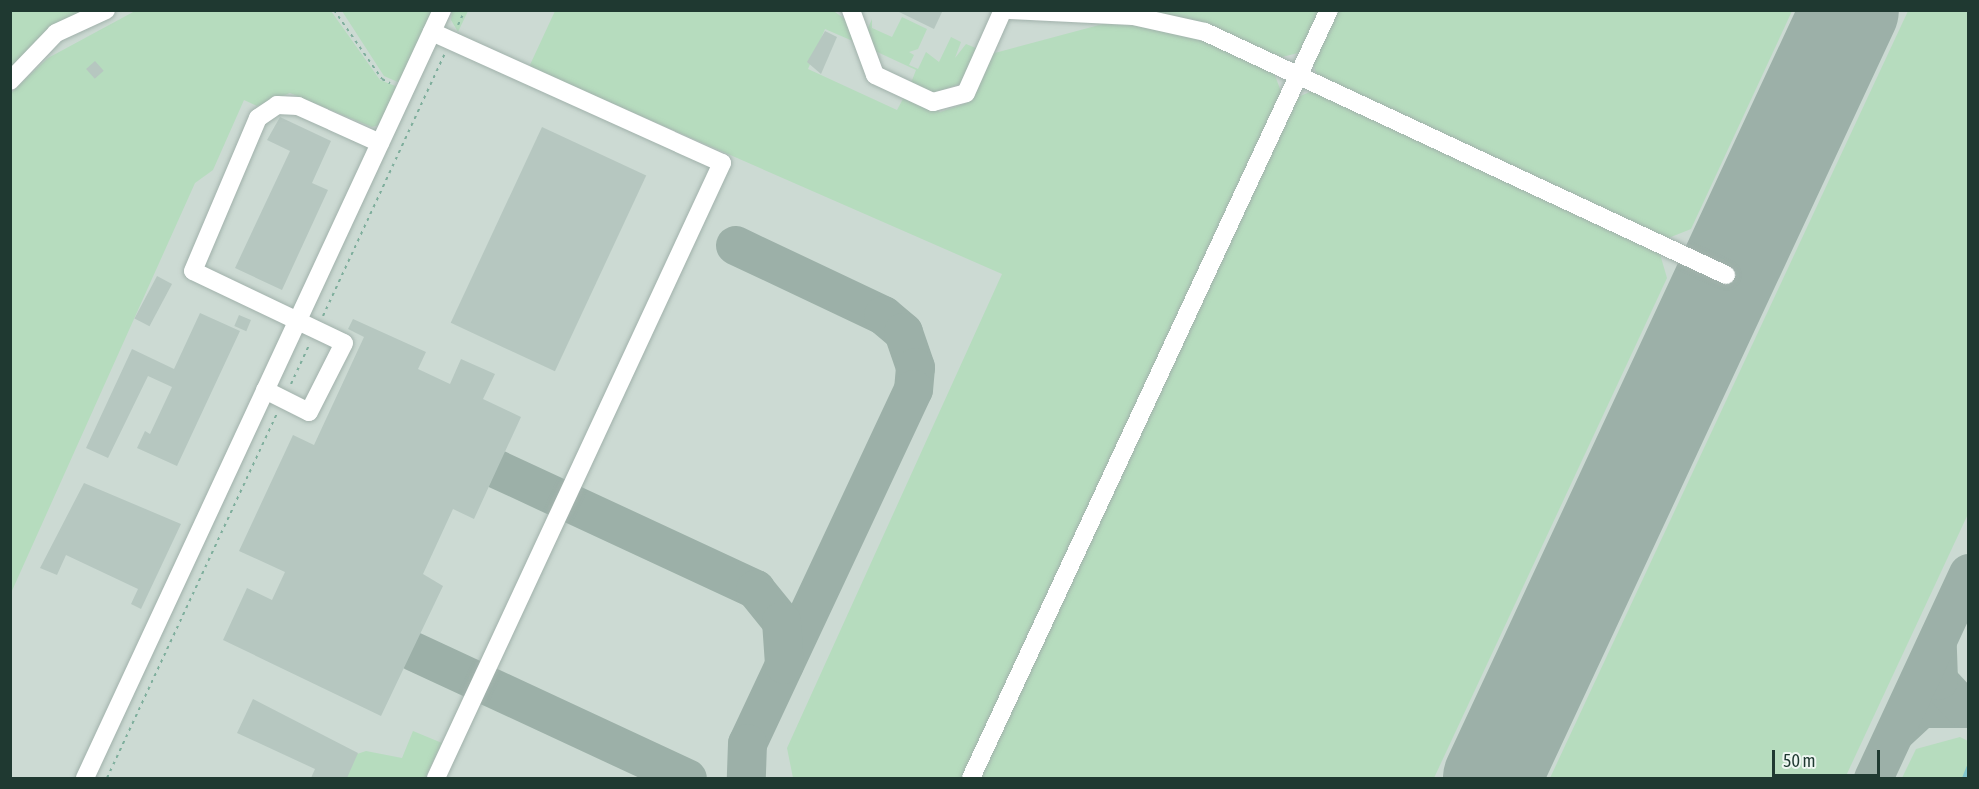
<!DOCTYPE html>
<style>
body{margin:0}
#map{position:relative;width:1979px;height:789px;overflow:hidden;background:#deeae4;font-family:"Asap Condensed",sans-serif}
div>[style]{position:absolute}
.built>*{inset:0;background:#ccdad3;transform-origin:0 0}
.green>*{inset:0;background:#b6dcbe}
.stream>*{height:4.5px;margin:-2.25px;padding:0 2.25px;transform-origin:2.25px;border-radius:2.25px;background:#84c8d0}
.taxiway>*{height:39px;margin:-19.5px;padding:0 19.5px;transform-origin:19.5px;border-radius:19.5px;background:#9cb0a8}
.runway>*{height:98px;margin:-49px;padding:0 49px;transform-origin:49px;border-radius:49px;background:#9cb0a8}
.building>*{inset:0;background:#b6c7c0;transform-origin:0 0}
.path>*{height:2px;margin-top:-1px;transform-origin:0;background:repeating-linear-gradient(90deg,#7eae9c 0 3px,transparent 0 7.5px)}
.roads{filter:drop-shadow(0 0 2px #a1b1ab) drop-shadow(0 0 2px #a1b1ab)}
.minor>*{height:18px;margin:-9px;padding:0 9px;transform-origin:9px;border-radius:9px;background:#fff}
span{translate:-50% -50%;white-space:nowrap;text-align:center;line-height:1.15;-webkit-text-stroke:4.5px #eef7f2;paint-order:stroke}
.frame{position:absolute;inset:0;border:12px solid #1f3931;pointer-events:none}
.scale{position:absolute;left:1772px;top:750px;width:108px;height:27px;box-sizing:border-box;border:3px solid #1f3931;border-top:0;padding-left:8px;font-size:18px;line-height:21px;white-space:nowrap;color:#1f3931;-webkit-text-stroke:4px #eef7f2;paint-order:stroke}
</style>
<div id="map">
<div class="built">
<div style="left:10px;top:11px;width:1958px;height:767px"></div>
</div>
<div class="green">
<div style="clip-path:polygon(452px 10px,468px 11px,458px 32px,451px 20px)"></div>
<div style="clip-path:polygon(832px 10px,848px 21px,855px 42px,825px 29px,808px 69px,897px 110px,904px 97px,940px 112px,967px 103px,991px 54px,1103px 24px,1154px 27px,1203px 40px,1274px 73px,1282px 94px,964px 778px,793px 778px,787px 748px,1002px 274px,529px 67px,555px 11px)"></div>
<div style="clip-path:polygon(11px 11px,93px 11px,48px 32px,11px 70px)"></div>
<div style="clip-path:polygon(135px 11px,331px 11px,380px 80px,398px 87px,380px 125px,372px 127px,290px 93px,257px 106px,244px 100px,213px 170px,195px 183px,11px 593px,11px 93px,48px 58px)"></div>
<div style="clip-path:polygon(342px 11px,434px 11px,400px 83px,384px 76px)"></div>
<div style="clip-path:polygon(1148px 11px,1321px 11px,1302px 52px,1278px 58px,1200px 22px)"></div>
<div style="clip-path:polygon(1338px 11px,1792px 11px,1691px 229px,1666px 239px,1317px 77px,1313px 63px)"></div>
<div style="clip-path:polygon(1908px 11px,1968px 11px,1968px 514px,1845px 778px,1550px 778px)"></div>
<div style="clip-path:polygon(902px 17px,927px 29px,918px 49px,909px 52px,914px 55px,909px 65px,918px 69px,926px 52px,939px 62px,951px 37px,961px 42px,955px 58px,966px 44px,978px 49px,962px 83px,934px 93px,911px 83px,916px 70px,873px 50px,867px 30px,872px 19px,872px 28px,892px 37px)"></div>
<div style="clip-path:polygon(1312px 91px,1660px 254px,1667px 278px,1434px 778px,980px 778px,1298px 97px)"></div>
<div style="clip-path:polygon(413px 731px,442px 743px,425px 778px,343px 778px,354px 755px,366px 751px,402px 758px)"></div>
<div style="clip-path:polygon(1960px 737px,1968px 741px,1968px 778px,1902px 778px,1916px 749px)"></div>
</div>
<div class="stream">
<div style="left:1964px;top:778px;width:11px;rotate:-68deg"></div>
</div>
<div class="taxiway">
<div style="left:735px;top:245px;width:164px;rotate:25.3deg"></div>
<div style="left:883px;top:315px;width:26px;rotate:40deg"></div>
<div style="left:903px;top:332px;width:37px;rotate:71deg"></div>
<div style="left:915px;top:367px;width:22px;rotate:95deg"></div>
<div style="left:913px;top:389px;width:391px;rotate:115.1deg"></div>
<div style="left:747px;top:743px;width:35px;rotate:92deg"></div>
<div style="left:497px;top:469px;width:285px;rotate:24.9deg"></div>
<div style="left:755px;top:589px;width:41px;rotate:50.9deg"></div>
<div style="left:781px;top:621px;width:43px;rotate:86deg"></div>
<div style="left:413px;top:651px;width:302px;rotate:24.9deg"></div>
<div style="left:1895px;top:732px;width:35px;rotate:-43deg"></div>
<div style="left:1921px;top:708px;width:43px"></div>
<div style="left:1964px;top:708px;width:38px;rotate:-133deg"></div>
<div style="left:1938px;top:680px;width:38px;rotate:-92deg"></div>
<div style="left:1873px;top:778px;width:226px;rotate:-65.1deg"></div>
</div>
<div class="runway">
<div style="left:1492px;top:778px;width:847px;rotate:-65.01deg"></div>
</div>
<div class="building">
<div style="clip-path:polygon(895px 10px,943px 10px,934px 29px)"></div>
<div style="clip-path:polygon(825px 31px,837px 37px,821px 74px,807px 62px)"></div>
<div style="left:95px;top:61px;width:13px;height:12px;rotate:48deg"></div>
<div style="clip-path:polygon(280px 117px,331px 141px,312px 183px,328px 190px,282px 290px,235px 268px,290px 151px,267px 140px)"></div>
<div style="left:542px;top:127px;width:115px;height:216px;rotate:25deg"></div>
<div style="left:157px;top:276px;width:17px;height:48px;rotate:28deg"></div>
<div style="clip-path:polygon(200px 313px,240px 331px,177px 466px,137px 448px,145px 431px,150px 434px,172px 387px,148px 376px,108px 458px,86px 448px,132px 349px,174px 369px)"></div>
<div style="left:239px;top:315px;width:13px;height:12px;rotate:23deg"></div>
<div style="clip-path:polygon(353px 319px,426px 352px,418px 369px,450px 384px,461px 359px,495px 374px,483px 399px,521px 417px,474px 519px,453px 509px,423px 574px,443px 586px,381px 716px,223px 640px,247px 588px,272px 600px,285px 572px,239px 551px,293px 435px,314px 445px,364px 337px,348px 329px)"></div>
<div style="clip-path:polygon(84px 483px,181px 524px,141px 609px,131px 604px,138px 589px,66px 555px,57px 575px,40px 568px)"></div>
<div style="clip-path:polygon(253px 699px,358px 753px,347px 778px,311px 778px,315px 769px,237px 733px)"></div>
</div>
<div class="path">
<div style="left:334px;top:10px;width:84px;rotate:55.2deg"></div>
<div style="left:382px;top:79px;width:9px;rotate:27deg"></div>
<div style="left:458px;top:25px;width:17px;rotate:-65deg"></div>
<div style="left:323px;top:316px;width:288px;rotate:-65.1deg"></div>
<div style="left:291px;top:384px;width:45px;rotate:-65.1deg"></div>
<div style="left:107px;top:778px;width:402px;rotate:-65deg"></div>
</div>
<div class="roads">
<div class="minor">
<div style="left:851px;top:10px;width:69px;rotate:69.7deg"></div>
<div style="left:875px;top:75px;width:64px;rotate:25deg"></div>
<div style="left:933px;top:102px;width:34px;rotate:-15deg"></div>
<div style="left:966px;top:93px;width:91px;rotate:-66deg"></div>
<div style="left:1010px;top:10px;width:123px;rotate:2.8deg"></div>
<div style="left:1133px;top:16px;width:74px;rotate:12.5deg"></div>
<div style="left:1205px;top:32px;width:575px;rotate:25deg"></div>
<div style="left:432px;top:32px;width:318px;rotate:24.3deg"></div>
<div style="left:722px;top:163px;width:678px;rotate:114.94deg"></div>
<div style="left:10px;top:81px;width:66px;rotate:-46.2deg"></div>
<div style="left:56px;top:33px;width:55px;rotate:-24.7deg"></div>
<div style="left:265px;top:390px;width:49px;rotate:26.6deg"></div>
<div style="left:309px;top:412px;width:77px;rotate:-63.1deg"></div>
<div style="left:344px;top:343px;width:167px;rotate:-154.5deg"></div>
<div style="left:193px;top:271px;width:166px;rotate:-67deg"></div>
<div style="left:258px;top:118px;width:23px;rotate:-34deg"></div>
<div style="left:277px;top:105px;width:21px;rotate:3deg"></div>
<div style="left:298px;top:106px;width:90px;rotate:24.3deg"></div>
<div style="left:85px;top:778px;width:847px;rotate:-65.07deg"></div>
<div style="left:971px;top:778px;width:847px;rotate:-65.01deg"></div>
</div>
</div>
<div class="frame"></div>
<div class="scale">50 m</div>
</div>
